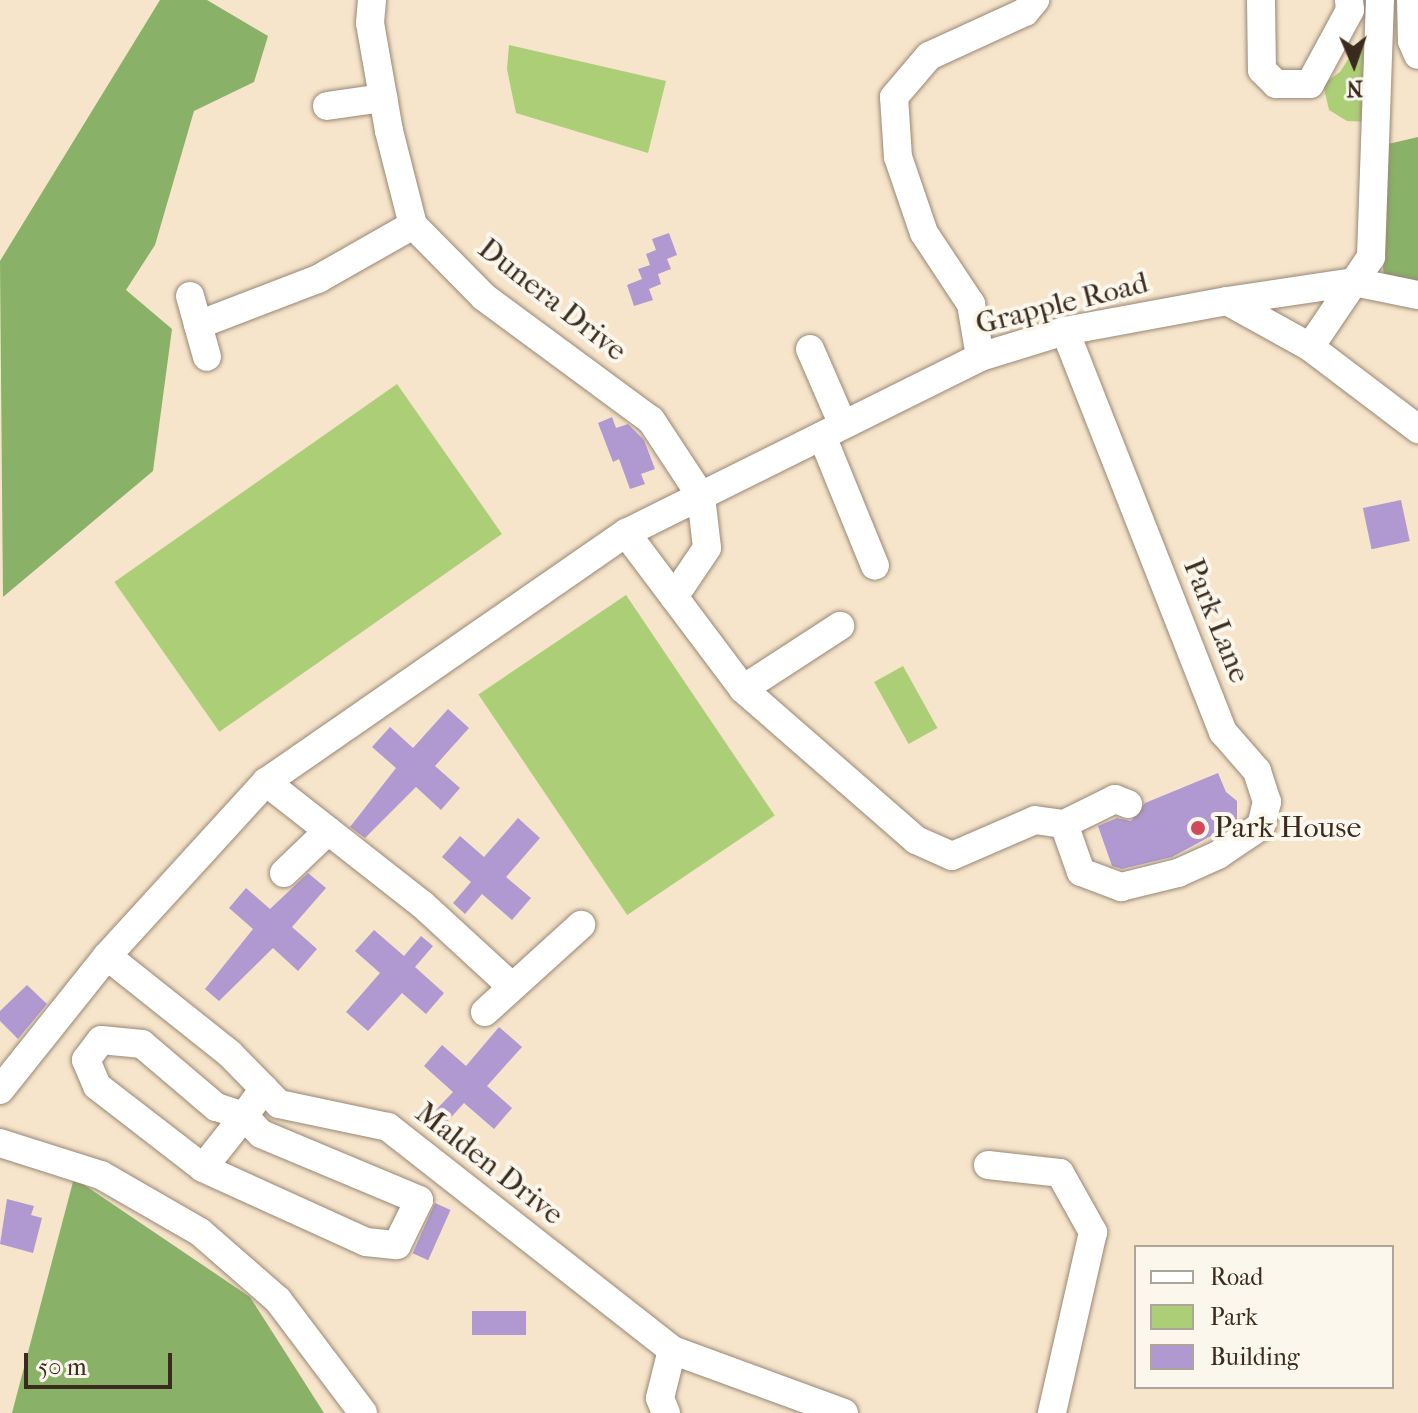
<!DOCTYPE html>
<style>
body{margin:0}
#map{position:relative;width:1418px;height:1413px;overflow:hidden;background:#f6e4cb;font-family:"IM FELL French Canon",serif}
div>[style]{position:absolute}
.green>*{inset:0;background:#acce77;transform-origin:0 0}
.forest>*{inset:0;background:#89b168}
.building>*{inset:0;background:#b099d0;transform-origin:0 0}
.roads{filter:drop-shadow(0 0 2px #988774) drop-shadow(0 0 2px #988774)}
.minor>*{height:28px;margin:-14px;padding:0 14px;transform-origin:14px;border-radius:14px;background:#fff}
.dots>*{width:22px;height:22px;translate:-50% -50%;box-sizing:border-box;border:4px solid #fbf7ec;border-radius:50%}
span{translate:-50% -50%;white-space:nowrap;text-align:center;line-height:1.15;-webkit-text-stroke:8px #fbf7ec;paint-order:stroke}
.street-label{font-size:30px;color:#3b2a1e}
.poi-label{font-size:30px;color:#3b2a1e}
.left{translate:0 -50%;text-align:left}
.legend{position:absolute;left:1134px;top:1245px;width:260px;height:144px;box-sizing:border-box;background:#fbf7ec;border:2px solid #aea59a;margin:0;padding:10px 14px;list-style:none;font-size:24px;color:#3b2a1e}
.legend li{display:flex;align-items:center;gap:16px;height:40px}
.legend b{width:40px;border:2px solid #aea59a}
.north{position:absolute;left:1314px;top:24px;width:80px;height:80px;-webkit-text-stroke:6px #fbf7ec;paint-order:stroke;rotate:178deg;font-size:22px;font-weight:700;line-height:32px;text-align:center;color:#3b2a1e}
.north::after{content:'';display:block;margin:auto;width:28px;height:36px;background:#3b2a1e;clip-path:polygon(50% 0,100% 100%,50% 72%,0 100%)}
.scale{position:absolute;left:24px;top:1353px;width:148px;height:36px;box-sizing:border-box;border:4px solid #3b2a1e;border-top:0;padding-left:10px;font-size:24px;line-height:28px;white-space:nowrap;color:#3b2a1e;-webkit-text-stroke:6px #fbf7ec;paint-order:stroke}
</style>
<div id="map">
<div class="green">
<div style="clip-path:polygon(1367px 38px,1369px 122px,1347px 121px,1329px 110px,1323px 84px,1340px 72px,1361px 39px)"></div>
<div style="clip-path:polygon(509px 45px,666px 81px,648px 153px,516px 113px,507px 69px)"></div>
<div style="left:397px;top:384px;width:183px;height:345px;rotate:55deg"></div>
<div style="left:626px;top:595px;width:266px;height:178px;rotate:56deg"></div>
<div style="left:903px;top:666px;width:71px;height:33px;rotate:61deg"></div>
</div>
<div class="forest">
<div style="clip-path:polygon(160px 0,207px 0,268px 36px,254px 82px,194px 111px,155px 245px,126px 290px,172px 329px,153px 471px,3px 597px,0 261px)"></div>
<div style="clip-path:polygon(1418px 137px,1418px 283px,1384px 278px,1382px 255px,1384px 145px)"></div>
<div style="clip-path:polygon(74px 1178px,250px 1297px,324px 1413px,12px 1413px)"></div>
</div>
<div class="building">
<div style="clip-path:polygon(669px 233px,677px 255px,667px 259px,671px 269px,658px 274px,661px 284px,649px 289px,653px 300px,634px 306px,627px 285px,642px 279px,638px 269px,650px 265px,646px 254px,656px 250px,652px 239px)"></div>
<div style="clip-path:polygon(612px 417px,616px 428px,628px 424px,644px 440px,655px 469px,641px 474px,645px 484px,630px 489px,619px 459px,613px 462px,598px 423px)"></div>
<div style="left:1401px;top:500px;width:42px;height:39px;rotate:78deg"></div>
<div style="clip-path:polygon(448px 709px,469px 728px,435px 766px,460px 788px,441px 810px,416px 787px,365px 838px,350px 827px,396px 768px,372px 747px,390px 727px,413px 748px)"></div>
<div style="clip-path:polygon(1218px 773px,1226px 792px,1237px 801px,1237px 822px,1172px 857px,1122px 869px,1112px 866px,1098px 826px,1117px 818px,1131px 821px,1145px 803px)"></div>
<div style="clip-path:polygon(518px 818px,540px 838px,506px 877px,531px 898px,512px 920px,482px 894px,465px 914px,453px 903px,471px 882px,442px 857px,460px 836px,484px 857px)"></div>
<div style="clip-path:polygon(308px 873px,326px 888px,292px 927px,317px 949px,298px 971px,273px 948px,219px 1001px,205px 989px,253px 929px,229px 908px,246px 888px,270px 909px)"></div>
<div style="clip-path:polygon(374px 930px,404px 956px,421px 936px,433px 946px,415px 967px,444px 993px,426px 1014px,402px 993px,368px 1031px,346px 1012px,380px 973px,355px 951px)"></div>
<div style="clip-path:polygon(27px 985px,47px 1004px,18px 1039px,0 1021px,0 1011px)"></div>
<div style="clip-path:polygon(499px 1027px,522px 1047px,487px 1086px,512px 1108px,494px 1129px,464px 1103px,446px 1123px,434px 1112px,453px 1092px,424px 1066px,442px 1045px,466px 1066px)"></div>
<div style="clip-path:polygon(7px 1199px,34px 1206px,31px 1215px,42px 1218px,33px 1253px,0 1244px)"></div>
<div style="left:435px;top:1203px;width:17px;height:55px;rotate:24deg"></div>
<div style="left:472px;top:1311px;width:54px;height:24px"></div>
</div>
<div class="roads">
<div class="minor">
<div style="left:372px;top:0;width:23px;rotate:95deg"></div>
<div style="left:370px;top:23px;width:110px;rotate:80deg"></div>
<div style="left:389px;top:131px;width:97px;rotate:75.7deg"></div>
<div style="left:413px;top:225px;width:101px;rotate:45.4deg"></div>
<div style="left:484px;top:297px;width:207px;rotate:36.4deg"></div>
<div style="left:651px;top:420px;width:91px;rotate:56.7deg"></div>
<div style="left:701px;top:496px;width:52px;rotate:83.4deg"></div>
<div style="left:707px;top:548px;width:59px;rotate:124deg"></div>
<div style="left:1261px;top:0;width:70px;rotate:89.2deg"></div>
<div style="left:1262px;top:70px;width:20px;rotate:45deg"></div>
<div style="left:1276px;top:84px;width:34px"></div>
<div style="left:1310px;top:84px;width:84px;rotate:-61.6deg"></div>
<div style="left:1350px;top:10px;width:10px;rotate:-96deg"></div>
<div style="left:1411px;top:0;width:41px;rotate:88.6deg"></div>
<div style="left:1412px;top:41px;width:15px;rotate:67deg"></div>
<div style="left:327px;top:106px;width:57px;rotate:-8.1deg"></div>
<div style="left:190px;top:296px;width:63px;rotate:74.4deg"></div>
<div style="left:1227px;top:301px;width:128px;rotate:-8.5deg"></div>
<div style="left:1354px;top:282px;width:65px;rotate:11.5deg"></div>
<div style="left:198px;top:325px;width:129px;rotate:-21deg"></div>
<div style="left:318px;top:279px;width:109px;rotate:-29.6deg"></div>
<div style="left:1310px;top:347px;width:109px;rotate:-55.9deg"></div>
<div style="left:1371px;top:257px;width:257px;rotate:-88deg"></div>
<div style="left:810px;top:349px;width:83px;rotate:66.5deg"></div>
<div style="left:980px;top:357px;width:54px;rotate:-99.6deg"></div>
<div style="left:971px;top:304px;width:85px;rotate:-123.5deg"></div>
<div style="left:924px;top:233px;width:80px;rotate:-108.9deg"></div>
<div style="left:898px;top:157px;width:60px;rotate:-93.8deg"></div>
<div style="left:894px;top:97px;width:54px;rotate:-49.5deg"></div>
<div style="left:929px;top:56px;width:106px;rotate:-24.6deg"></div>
<div style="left:1025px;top:12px;width:16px;rotate:-50deg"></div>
<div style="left:822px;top:436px;width:140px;rotate:67.8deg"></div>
<div style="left:626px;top:533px;width:195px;rotate:53.1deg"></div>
<div style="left:743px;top:689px;width:230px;rotate:41.1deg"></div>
<div style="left:916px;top:840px;width:39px;rotate:24deg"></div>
<div style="left:952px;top:856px;width:90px;rotate:-23.4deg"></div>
<div style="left:1035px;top:820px;width:29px;rotate:8deg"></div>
<div style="left:1064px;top:824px;width:51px;rotate:70.5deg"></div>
<div style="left:1081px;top:872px;width:43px;rotate:20.6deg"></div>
<div style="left:1121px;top:887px;width:59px;rotate:-13.8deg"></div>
<div style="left:1178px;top:873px;width:44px;rotate:-24.2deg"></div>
<div style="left:1218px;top:855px;width:52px;rotate:-34deg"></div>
<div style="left:1261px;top:826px;width:25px;rotate:-76deg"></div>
<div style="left:1267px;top:802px;width:33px;rotate:-108deg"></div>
<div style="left:1257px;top:771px;width:52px;rotate:-131.1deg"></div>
<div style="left:1223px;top:732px;width:431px;rotate:-111.5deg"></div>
<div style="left:743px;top:689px;width:116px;rotate:-33deg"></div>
<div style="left:266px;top:782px;width:199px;rotate:38.1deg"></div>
<div style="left:423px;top:905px;width:118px;rotate:42.6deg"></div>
<div style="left:1064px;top:824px;width:57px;rotate:-26.1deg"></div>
<div style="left:1115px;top:799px;width:14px;rotate:21deg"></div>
<div style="left:284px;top:873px;width:61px;rotate:-43.7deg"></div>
<div style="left:107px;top:956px;width:157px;rotate:38.5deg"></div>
<div style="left:230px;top:1054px;width:70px;rotate:45.6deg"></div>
<div style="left:279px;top:1104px;width:111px;rotate:11.9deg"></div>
<div style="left:388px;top:1127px;width:361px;rotate:38.1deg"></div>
<div style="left:672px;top:1350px;width:183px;rotate:20.1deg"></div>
<div style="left:485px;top:1012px;width:130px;rotate:-42.2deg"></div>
<div style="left:0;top:1090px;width:171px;rotate:-51.4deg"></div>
<div style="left:107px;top:956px;width:236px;rotate:-47.6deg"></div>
<div style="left:266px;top:782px;width:438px;rotate:-34.7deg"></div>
<div style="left:626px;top:533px;width:395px;rotate:-26.4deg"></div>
<div style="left:980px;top:357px;width:89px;rotate:-17deg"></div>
<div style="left:1065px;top:331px;width:165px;rotate:-10.5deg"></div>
<div style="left:1227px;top:301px;width:95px;rotate:29deg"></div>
<div style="left:1310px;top:347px;width:136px;rotate:37.2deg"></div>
<div style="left:244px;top:1116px;width:29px;rotate:-162deg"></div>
<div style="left:216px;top:1107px;width:97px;rotate:-139.6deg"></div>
<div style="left:142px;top:1044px;width:41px;rotate:-174.4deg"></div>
<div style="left:101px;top:1040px;width:25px;rotate:127deg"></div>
<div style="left:86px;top:1060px;width:28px;rotate:67deg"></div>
<div style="left:97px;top:1086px;width:134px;rotate:37.7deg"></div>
<div style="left:203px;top:1168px;width:179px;rotate:24.4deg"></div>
<div style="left:366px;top:1242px;width:31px;rotate:6deg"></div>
<div style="left:397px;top:1245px;width:50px;rotate:-63.9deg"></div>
<div style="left:419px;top:1200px;width:171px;rotate:-157.3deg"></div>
<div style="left:261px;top:1134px;width:25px;rotate:-133deg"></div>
<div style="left:244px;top:1116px;width:34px;rotate:-54deg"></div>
<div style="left:0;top:1143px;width:106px;rotate:17.6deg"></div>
<div style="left:101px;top:1175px;width:114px;rotate:29.9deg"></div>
<div style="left:200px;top:1232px;width:103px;rotate:41.1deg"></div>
<div style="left:278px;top:1300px;width:141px;rotate:53deg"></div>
<div style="left:988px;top:1165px;width:72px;rotate:6.3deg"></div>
<div style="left:1060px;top:1173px;width:68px;rotate:60.8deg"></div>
<div style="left:1093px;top:1232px;width:186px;rotate:102.8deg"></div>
<div style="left:203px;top:1168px;width:66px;rotate:-51.7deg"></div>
<div style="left:666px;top:1413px;width:16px;rotate:-112deg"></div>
<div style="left:660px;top:1398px;width:49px;rotate:-76deg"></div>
</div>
</div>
<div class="dots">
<div style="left:1198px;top:828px;background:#d1495b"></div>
</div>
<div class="street-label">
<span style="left:552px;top:300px;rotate:38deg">Dunera Drive</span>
<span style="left:1062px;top:304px;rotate:-14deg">Grapple Road</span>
<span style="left:1216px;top:621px;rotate:68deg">Park Lane</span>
<span style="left:489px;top:1164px;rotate:38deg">Malden Drive</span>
</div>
<div class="poi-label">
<span class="left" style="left:1214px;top:828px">Park House</span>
</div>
<ul class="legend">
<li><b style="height:10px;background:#fff"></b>Road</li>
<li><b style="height:22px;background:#acce77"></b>Park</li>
<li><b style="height:22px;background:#b099d0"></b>Building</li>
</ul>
<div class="north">N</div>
<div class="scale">50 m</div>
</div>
